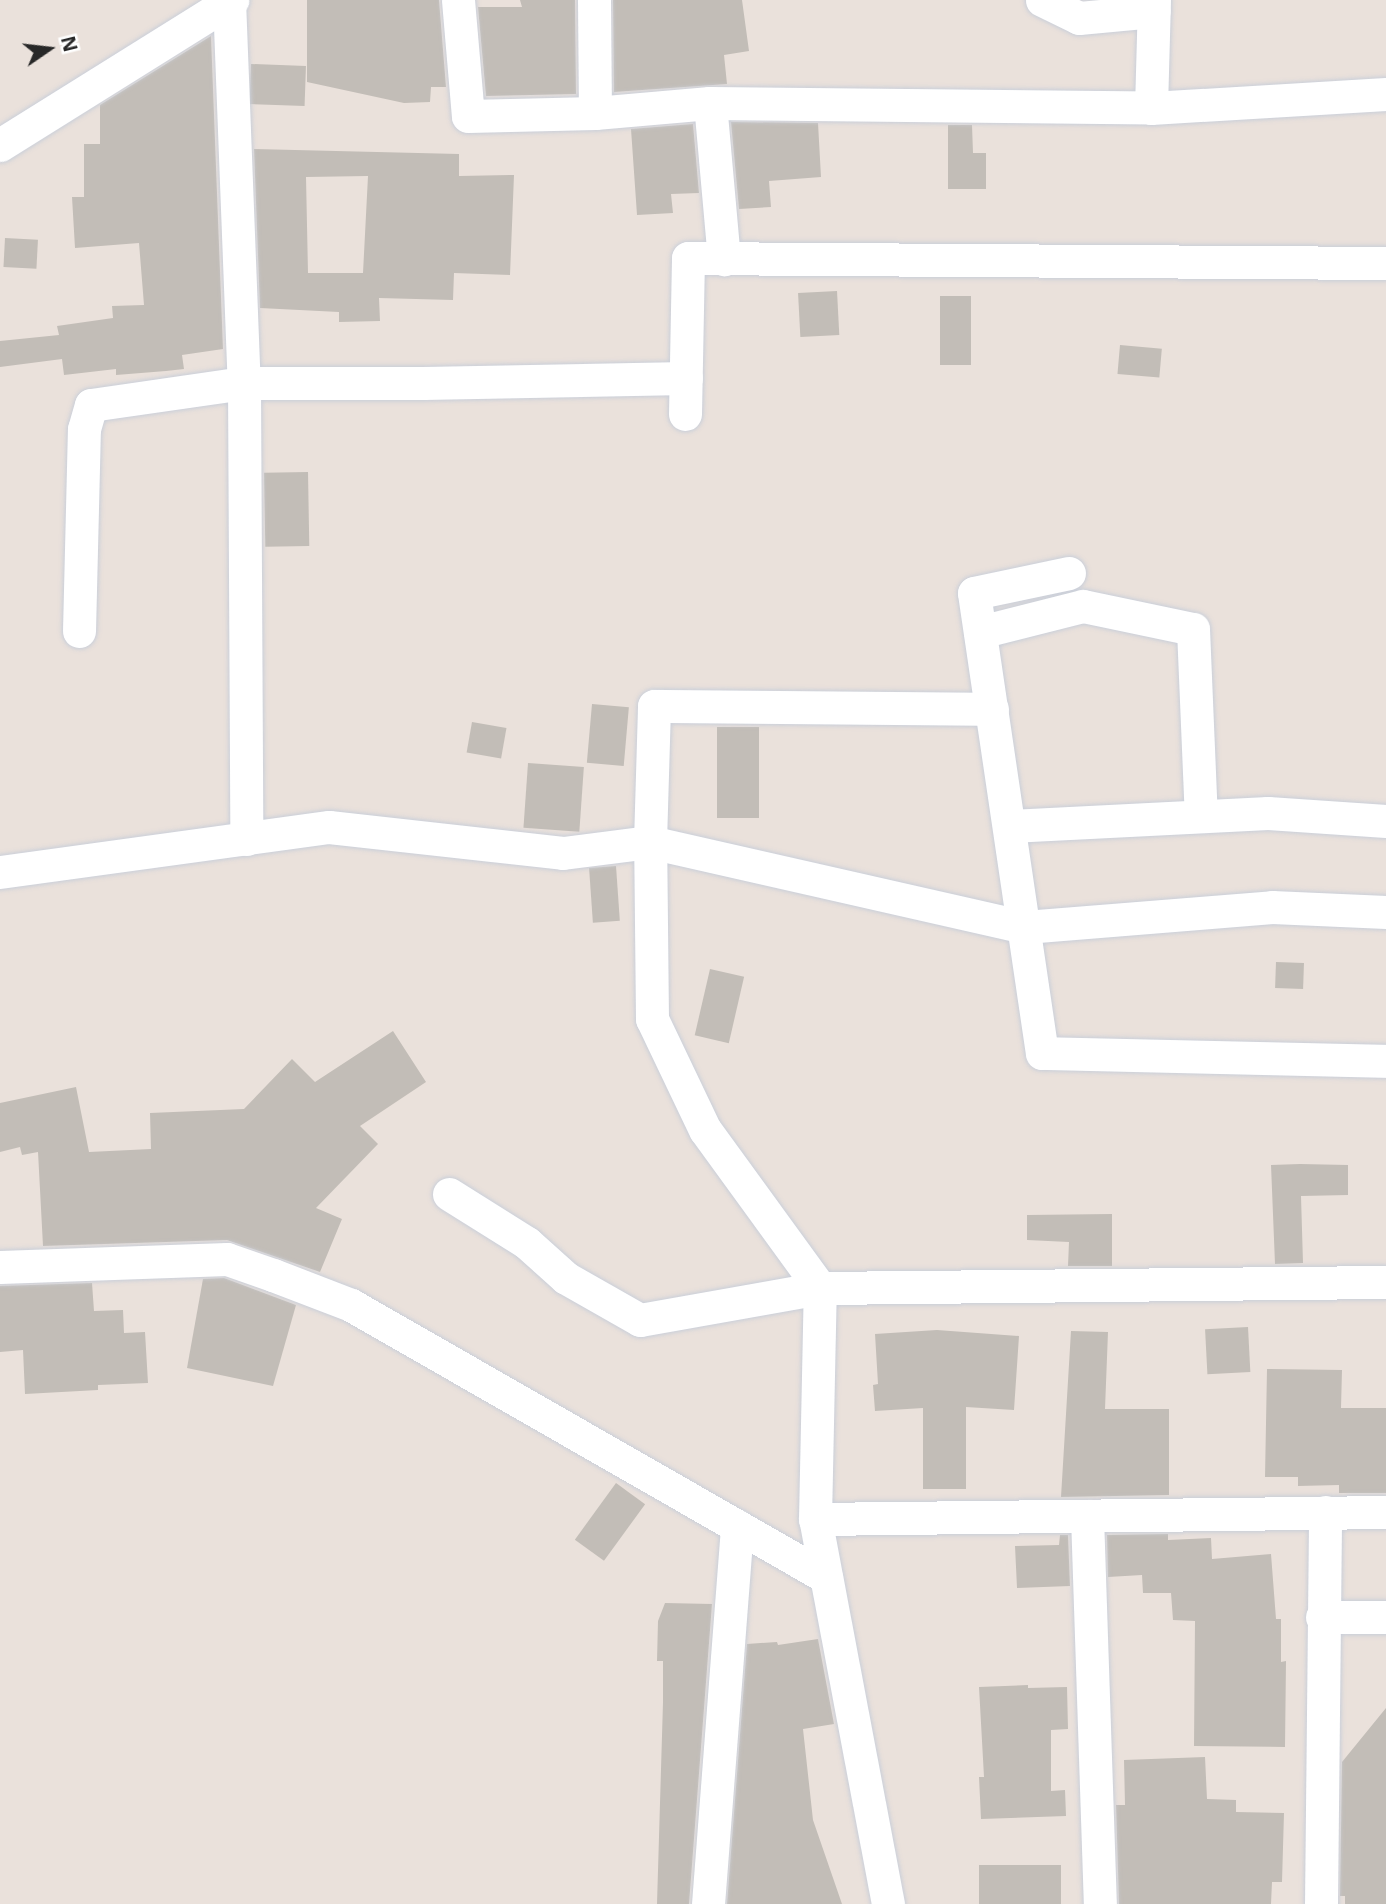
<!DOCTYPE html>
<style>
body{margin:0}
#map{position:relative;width:1386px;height:1904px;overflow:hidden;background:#eae1db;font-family:"Open Sans",sans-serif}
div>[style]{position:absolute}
.building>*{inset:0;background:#c2bdb7;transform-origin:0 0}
.roads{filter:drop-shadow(0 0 2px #cacfd9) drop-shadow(0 0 2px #cacfd9)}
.minor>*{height:33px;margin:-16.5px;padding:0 16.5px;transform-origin:16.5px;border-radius:16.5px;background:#fff}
span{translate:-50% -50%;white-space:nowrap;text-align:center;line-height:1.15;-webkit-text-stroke:5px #fff;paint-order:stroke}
.north{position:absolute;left:14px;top:14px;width:70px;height:70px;-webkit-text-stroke:5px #fff;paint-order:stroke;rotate:76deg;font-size:19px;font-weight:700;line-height:28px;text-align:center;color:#282828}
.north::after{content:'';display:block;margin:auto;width:24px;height:32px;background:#282828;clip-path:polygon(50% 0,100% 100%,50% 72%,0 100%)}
</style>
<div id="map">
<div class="building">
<div style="clip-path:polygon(307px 0,439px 0,446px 87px,431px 87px,430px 102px,404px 103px,307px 82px)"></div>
<div style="clip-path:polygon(520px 0,575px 0,576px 94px,486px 96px,478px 7px,522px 7px)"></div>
<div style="clip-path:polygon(613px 0,742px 0,749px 51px,724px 55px,727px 84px,614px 92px)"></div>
<div style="clip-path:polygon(211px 36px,223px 349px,182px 355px,184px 369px,166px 371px,116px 375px,116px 369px,64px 375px,62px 359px,0 367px,0 341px,59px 335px,57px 326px,113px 318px,112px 306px,144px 305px,139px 243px,75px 248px,72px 197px,84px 197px,84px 144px,100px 144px,100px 105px)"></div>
<div style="left:251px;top:64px;width:55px;height:40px;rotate:2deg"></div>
<div style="clip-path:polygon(731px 122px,818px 123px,821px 177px,769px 181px,771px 207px,739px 209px)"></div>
<div style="clip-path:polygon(693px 124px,699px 193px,671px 194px,673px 213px,637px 215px,631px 129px)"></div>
<div style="clip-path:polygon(948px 125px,972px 125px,973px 153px,986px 153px,986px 189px,948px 189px)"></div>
<div style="clip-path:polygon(evenodd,254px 149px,459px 154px,459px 176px,514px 175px,510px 275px,454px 273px,453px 300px,379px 298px,380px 321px,339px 322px,339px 312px,260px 308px,254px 149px,368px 176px,363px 273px,308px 273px,306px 177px,368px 176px)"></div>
<div style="left:5px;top:238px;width:33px;height:29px;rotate:3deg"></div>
<div style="left:837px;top:291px;width:44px;height:39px;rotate:87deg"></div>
<div style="left:940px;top:296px;width:31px;height:69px"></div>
<div style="left:1120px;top:345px;width:42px;height:29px;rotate:5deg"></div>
<div style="left:308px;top:472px;width:74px;height:44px;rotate:89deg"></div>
<div style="left:592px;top:704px;width:37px;height:59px;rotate:5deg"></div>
<div style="left:472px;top:722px;width:35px;height:31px;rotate:10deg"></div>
<div style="left:717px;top:727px;width:42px;height:91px"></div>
<div style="left:528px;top:763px;width:56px;height:65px;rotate:4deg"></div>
<div style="left:616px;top:866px;width:55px;height:27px;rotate:86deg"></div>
<div style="left:1276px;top:962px;width:28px;height:26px;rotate:2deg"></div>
<div style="left:710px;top:969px;width:35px;height:68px;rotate:13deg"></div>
<div style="clip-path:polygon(393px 1031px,426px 1082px,360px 1126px,378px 1144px,316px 1208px,342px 1219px,320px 1272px,227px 1240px,43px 1246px,38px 1152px,22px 1155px,20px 1147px,0 1152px,0 1103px,76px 1087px,89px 1152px,151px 1149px,150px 1113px,244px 1109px,292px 1059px,315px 1082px)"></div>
<div style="clip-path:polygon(1300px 1164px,1348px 1165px,1348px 1195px,1301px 1196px,1303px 1263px,1275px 1264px,1271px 1165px)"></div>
<div style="clip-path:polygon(1112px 1214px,1112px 1266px,1068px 1266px,1069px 1242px,1027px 1240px,1027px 1215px)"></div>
<div style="clip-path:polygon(224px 1278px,296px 1305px,273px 1386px,187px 1368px,203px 1279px)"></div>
<div style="clip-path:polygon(92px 1283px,94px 1311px,123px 1310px,124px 1333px,145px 1332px,148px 1383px,98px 1385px,98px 1390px,25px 1394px,23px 1350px,0 1352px,0 1286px)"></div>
<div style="left:1248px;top:1327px;width:45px;height:43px;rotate:87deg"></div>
<div style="clip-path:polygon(937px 1330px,1019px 1336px,1014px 1410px,966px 1407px,966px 1489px,923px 1489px,923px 1408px,875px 1411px,873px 1385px,878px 1384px,875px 1334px)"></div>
<div style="clip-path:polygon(1071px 1331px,1108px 1332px,1105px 1409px,1169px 1409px,1169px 1495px,1061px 1497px)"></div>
<div style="clip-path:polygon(1267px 1369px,1342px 1370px,1341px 1408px,1386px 1408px,1386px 1493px,1339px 1493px,1339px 1485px,1298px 1486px,1298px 1477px,1265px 1477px)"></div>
<div style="left:616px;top:1483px;width:36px;height:70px;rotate:36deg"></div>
<div style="clip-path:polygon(1168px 1534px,1168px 1540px,1211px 1538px,1212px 1559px,1271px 1554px,1276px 1619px,1281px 1619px,1281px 1662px,1286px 1661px,1285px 1747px,1194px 1746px,1195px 1621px,1173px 1620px,1171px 1593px,1143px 1593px,1142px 1575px,1108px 1577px,1107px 1535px)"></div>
<div style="clip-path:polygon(1060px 1535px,1068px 1535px,1070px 1586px,1017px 1588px,1015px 1546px,1059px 1545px)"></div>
<div style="clip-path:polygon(665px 1603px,712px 1604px,689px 1904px,657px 1904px,663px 1702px,663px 1661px,657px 1661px,658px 1621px)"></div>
<div style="clip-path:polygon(818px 1639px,834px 1724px,803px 1729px,813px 1820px,842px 1904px,727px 1904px,747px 1644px,777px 1642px,778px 1645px)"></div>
<div style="clip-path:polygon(1028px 1685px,1028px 1688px,1067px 1687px,1068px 1729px,1051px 1730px,1051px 1791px,1065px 1790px,1066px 1816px,981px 1819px,979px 1777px,984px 1777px,979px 1687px)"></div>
<div style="clip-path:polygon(1386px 1708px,1386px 1904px,1345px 1904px,1345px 1896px,1340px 1896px,1342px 1762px)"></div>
<div style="clip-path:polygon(1205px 1757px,1207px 1799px,1236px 1800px,1236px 1812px,1284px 1813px,1282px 1882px,1272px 1882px,1271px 1904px,1119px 1904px,1116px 1805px,1125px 1805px,1124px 1760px)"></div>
<div style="left:1061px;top:1865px;width:39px;height:82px;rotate:90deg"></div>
</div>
<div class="roads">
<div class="minor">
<div style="left:229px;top:0;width:383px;rotate:87.8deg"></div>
<div style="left:244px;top:383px;width:456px;rotate:89.7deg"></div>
<div style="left:458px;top:0;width:116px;rotate:85.1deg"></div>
<div style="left:468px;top:116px;width:127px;rotate:-1.4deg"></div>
<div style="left:595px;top:113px;width:115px;rotate:-5deg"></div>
<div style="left:710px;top:103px;width:157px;rotate:84.9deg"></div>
<div style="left:594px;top:0;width:113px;rotate:89.5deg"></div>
<div style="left:1042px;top:0;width:41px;rotate:25.9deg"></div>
<div style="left:1079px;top:18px;width:75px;rotate:-5.3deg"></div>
<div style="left:1154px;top:0;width:108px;rotate:91.6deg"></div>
<div style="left:1151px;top:108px;width:235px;rotate:-3.4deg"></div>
<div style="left:710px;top:103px;width:441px;rotate:0.6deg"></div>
<div style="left:0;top:145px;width:274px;rotate:-32deg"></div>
<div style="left:685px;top:414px;width:156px;rotate:-88.9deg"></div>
<div style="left:688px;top:258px;width:698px;rotate:0.41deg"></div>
<div style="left:1069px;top:573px;width:97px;rotate:168.1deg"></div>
<div style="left:974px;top:593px;width:465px;rotate:81.6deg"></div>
<div style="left:1042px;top:1053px;width:344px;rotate:1.3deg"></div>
<div style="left:79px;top:631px;width:202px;rotate:-88.6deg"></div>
<div style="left:84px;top:429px;width:25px;rotate:-74deg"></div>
<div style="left:91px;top:405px;width:155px;rotate:-8.2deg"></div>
<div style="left:244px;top:383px;width:179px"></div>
<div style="left:423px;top:383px;width:263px;rotate:-1.1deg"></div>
<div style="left:980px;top:632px;width:106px;rotate:-14.2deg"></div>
<div style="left:1083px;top:606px;width:112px;rotate:11.8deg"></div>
<div style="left:1193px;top:629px;width:187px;rotate:87.6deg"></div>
<div style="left:1010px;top:826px;width:258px;rotate:-2.9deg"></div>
<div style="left:1268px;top:813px;width:118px;rotate:3.9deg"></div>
<div style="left:0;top:872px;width:332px;rotate:-7.8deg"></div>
<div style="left:329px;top:827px;width:235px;rotate:6.3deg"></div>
<div style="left:563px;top:853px;width:88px;rotate:-7.2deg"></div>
<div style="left:650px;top:842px;width:385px;rotate:12.8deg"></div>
<div style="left:1025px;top:927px;width:248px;rotate:-4.6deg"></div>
<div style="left:1272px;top:907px;width:114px;rotate:2.5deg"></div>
<div style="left:449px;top:1194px;width:92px;rotate:32.1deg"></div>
<div style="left:527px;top:1243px;width:52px;rotate:41.9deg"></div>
<div style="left:566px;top:1278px;width:85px;rotate:29.6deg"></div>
<div style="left:640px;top:1320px;width:183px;rotate:-10.1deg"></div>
<div style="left:820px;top:1288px;width:195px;rotate:-126deg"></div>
<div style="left:705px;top:1130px;width:123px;rotate:-115.5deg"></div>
<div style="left:652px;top:1019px;width:177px;rotate:-90.6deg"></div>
<div style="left:650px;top:842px;width:136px;rotate:-88.3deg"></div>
<div style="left:654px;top:706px;width:338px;rotate:0.5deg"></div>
<div style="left:0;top:1267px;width:227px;rotate:-2deg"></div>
<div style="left:227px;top:1259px;width:49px;rotate:19.2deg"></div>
<div style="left:273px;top:1275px;width:84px;rotate:21deg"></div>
<div style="left:351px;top:1305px;width:547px;rotate:29.8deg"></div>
<div style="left:1087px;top:1516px;width:388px;rotate:88.1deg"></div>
<div style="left:815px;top:1519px;width:571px;rotate:-0.7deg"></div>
<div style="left:1322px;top:1617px;width:64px"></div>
<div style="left:708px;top:1904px;width:379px;rotate:-85.6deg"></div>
<div style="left:888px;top:1904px;width:392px;rotate:-100.7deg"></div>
<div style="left:815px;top:1519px;width:231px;rotate:-88.8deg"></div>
<div style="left:820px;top:1288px;width:566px;rotate:-0.61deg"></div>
<div style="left:1321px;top:1904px;width:392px;rotate:-89.4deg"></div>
</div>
</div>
<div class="north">N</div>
</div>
